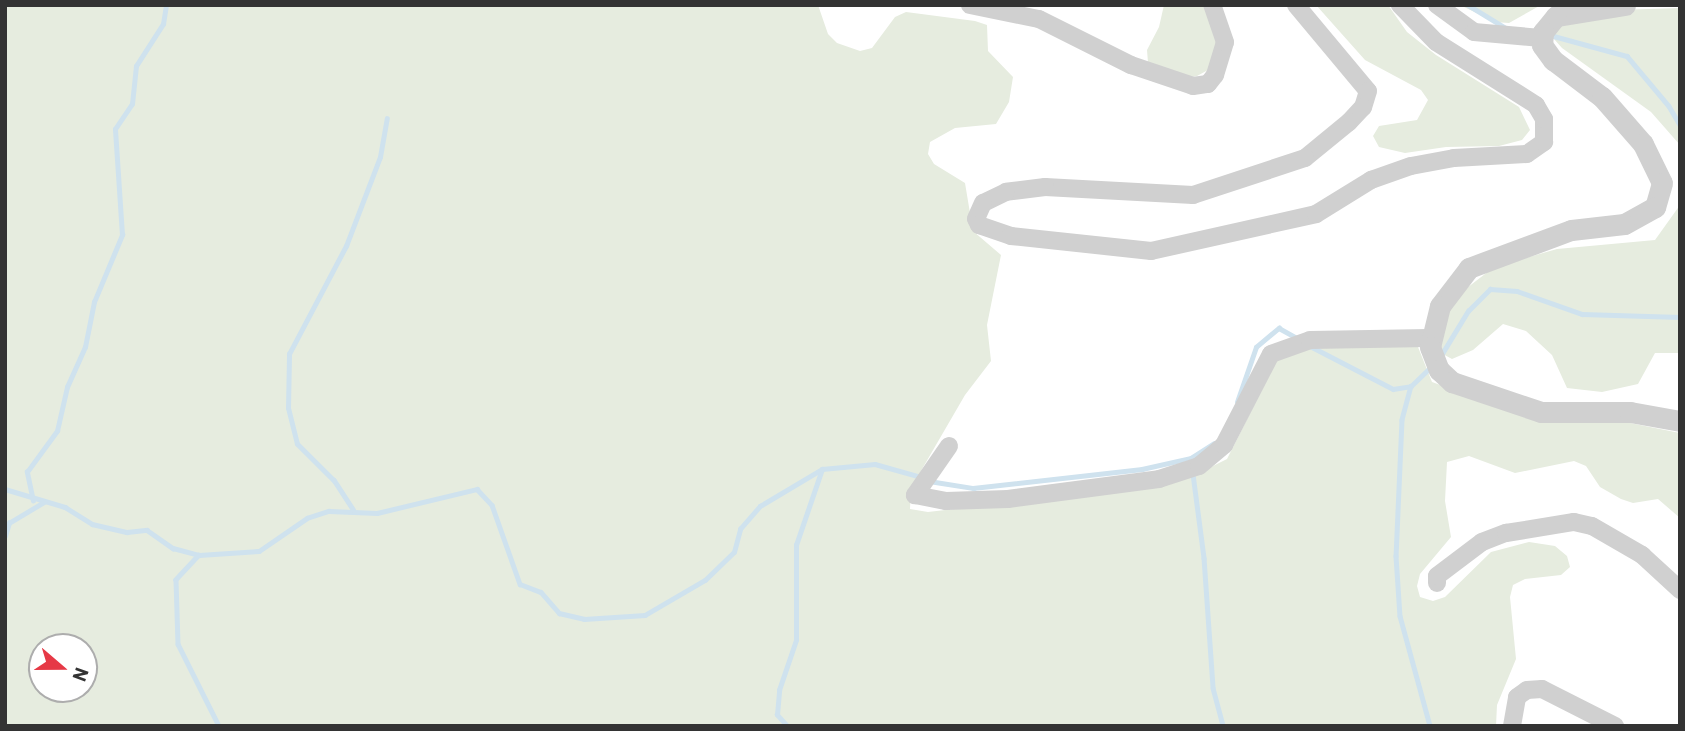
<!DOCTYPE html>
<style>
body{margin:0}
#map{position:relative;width:1685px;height:731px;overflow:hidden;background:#fff;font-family:Barlow,sans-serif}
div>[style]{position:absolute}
.green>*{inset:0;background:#e6ecdf}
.stream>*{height:4.5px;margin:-2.25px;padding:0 2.25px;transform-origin:2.25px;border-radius:2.25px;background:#cfe2ee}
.minor>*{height:18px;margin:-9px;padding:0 9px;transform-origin:9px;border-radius:9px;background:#d0d0d0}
.tertiary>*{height:21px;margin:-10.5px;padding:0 10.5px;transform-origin:10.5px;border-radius:10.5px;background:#d0d0d0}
span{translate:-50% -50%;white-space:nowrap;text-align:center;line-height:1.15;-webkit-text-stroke:7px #fff;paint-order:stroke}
.frame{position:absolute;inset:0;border:7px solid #333;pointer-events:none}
.north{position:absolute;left:28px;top:633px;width:70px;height:70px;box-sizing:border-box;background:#fff;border:2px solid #adadad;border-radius:50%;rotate:110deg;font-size:19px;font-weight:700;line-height:28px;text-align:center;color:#333}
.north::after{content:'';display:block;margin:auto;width:24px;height:32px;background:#e63946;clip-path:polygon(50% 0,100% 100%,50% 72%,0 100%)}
</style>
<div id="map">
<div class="green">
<div style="clip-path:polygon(evenodd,5px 5px,818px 5px,828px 34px,837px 43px,860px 51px,872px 48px,895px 17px,906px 12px,975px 21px,987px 25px,988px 51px,1013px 77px,1009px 102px,996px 124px,955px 128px,930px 142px,928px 154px,934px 164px,965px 183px,973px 231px,1001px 255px,987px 325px,991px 361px,965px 395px,911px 488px,910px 509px,928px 512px,1048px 498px,1201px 472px,1227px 459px,1277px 360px,1309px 346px,1416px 342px,1432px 382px,1490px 403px,1566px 423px,1620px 421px,1680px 433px,1680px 518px,1658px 499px,1633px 503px,1621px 499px,1600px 487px,1586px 466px,1574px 461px,1515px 473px,1469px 456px,1447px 462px,1445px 501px,1451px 537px,1420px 574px,1417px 586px,1420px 597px,1433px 601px,1445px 597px,1491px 552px,1529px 542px,1555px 546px,1567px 556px,1570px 567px,1561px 575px,1525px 579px,1513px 585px,1510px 597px,1516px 659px,1497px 705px,1496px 726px,5px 726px,5px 5px,42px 647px,84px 647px,84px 689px,42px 689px,42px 647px)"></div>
<div style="clip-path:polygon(1164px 5px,1205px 5px,1217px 44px,1208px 70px,1197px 76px,1185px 78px,1148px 63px,1147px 50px,1159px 27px)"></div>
<div style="clip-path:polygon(1316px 5px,1388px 5px,1407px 32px,1436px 55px,1519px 107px,1530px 130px,1522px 140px,1499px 146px,1446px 147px,1405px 153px,1379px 147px,1373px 136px,1379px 126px,1417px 120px,1428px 100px,1421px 90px,1365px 60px)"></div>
<div style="clip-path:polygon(1460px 5px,1541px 5px,1509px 23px,1495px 22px)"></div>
<div style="clip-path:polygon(1680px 8px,1680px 145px,1651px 112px,1562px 48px,1554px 39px,1553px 26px,1586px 11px)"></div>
<div style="clip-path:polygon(1680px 205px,1680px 353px,1655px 353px,1638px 384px,1602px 392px,1567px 388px,1552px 355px,1526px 331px,1503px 324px,1473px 350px,1452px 359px,1439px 352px,1438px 331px,1454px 298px,1494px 267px,1557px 249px,1655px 240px)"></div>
</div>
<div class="stream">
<div style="left:1468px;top:5px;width:44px;rotate:31.2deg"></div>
<div style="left:1550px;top:35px;width:80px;rotate:15.3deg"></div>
<div style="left:1627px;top:56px;width:65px;rotate:50deg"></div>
<div style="left:1669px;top:106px;width:22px;rotate:60deg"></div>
<div style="left:1312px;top:347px;width:91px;rotate:27.4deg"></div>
<div style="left:1393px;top:389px;width:18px;rotate:-9deg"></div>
<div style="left:1411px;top:386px;width:29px;rotate:-44deg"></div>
<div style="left:1440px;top:357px;width:54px;rotate:-58.7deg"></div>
<div style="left:1468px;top:311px;width:31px;rotate:-45deg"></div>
<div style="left:1490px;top:289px;width:27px;rotate:4deg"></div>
<div style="left:1517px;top:291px;width:69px;rotate:19.5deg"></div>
<div style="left:1582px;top:314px;width:98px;rotate:1.8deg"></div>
<div style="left:1411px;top:386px;width:35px;rotate:105deg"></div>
<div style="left:1402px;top:420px;width:136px;rotate:92.5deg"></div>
<div style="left:1396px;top:556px;width:60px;rotate:86.2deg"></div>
<div style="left:1400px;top:616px;width:114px;rotate:74.7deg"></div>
<div style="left:1237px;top:402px;width:58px;rotate:-70.9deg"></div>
<div style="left:1256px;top:347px;width:30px;rotate:-40deg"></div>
<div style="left:1279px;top:328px;width:23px;rotate:29deg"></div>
<div style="left:1193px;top:474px;width:85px;rotate:82.5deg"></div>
<div style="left:1204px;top:558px;width:130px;rotate:86deg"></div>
<div style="left:1213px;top:688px;width:39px;rotate:75deg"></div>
<div style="left:929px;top:481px;width:45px;rotate:9deg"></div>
<div style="left:973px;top:488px;width:170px;rotate:-6.4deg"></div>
<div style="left:1142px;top:469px;width:50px;rotate:-12.7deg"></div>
<div style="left:1191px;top:458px;width:27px;rotate:-33deg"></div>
<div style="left:5px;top:489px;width:63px;rotate:16.7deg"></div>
<div style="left:65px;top:507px;width:32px;rotate:32deg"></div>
<div style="left:92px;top:524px;width:36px;rotate:13deg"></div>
<div style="left:127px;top:532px;width:20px;rotate:-6deg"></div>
<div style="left:147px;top:530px;width:32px;rotate:35deg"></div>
<div style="left:173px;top:548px;width:27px;rotate:15deg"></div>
<div style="left:199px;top:555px;width:60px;rotate:-3.8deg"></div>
<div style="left:259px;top:551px;width:58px;rotate:-34.5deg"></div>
<div style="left:307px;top:518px;width:23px;rotate:-18deg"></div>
<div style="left:329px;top:511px;width:48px;rotate:2.4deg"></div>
<div style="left:377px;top:513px;width:103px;rotate:-13.5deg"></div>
<div style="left:477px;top:489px;width:22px;rotate:47deg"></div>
<div style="left:492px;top:505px;width:84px;rotate:70.5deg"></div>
<div style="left:520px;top:584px;width:22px;rotate:21deg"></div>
<div style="left:541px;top:592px;width:28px;rotate:49deg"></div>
<div style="left:559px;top:613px;width:26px;rotate:13deg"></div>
<div style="left:584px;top:619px;width:61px;rotate:-3.8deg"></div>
<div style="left:645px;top:615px;width:69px;rotate:-30.3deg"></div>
<div style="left:705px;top:580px;width:40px;rotate:-44deg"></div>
<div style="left:734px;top:552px;width:24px;rotate:-75deg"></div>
<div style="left:740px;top:529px;width:30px;rotate:-49deg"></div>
<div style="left:760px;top:506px;width:72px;rotate:-30.8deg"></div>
<div style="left:822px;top:469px;width:53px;rotate:-5.4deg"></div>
<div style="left:875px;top:464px;width:48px;rotate:15.8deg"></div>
<div style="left:33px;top:501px;width:30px;rotate:-102deg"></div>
<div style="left:27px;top:472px;width:51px;rotate:-53.8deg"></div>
<div style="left:57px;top:431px;width:45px;rotate:-77.2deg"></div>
<div style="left:67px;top:387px;width:44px;rotate:-65.8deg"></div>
<div style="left:85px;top:347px;width:46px;rotate:-78.7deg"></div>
<div style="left:94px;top:302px;width:73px;rotate:-67.3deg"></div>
<div style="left:122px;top:235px;width:106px;rotate:-93.8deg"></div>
<div style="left:115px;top:129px;width:30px;rotate:-56deg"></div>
<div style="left:132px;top:104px;width:38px;rotate:-84deg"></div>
<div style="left:136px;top:66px;width:50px;rotate:-57.3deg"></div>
<div style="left:163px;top:24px;width:19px;rotate:-81deg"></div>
<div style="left:353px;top:510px;width:35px;rotate:-123deg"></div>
<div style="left:334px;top:481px;width:52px;rotate:-135deg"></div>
<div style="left:297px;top:444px;width:37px;rotate:-104deg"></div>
<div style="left:288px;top:408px;width:54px;rotate:-88.9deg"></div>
<div style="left:289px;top:354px;width:122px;rotate:-62.2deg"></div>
<div style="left:346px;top:246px;width:95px;rotate:-69.1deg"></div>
<div style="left:380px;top:157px;width:39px;rotate:-80deg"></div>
<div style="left:5px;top:536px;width:14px;rotate:-73deg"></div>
<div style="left:9px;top:523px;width:41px;rotate:-31deg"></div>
<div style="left:199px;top:555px;width:34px;rotate:133deg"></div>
<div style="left:176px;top:580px;width:64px;rotate:88.2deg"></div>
<div style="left:178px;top:644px;width:92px;rotate:63.4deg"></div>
<div style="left:787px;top:726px;width:15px;rotate:-132deg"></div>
<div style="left:777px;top:715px;width:25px;rotate:-85deg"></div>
<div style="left:779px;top:690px;width:53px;rotate:-71.2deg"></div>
<div style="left:796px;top:640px;width:95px;rotate:-90deg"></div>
<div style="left:796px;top:545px;width:80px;rotate:-71.1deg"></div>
</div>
<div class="minor">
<div style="left:970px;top:5px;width:70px;rotate:11.5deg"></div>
<div style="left:1039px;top:19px;width:103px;rotate:26.6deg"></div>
<div style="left:1131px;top:65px;width:65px;rotate:18.7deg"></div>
<div style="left:1193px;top:86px;width:15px;rotate:-8deg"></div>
<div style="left:1208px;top:84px;width:11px;rotate:-52deg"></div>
<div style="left:1215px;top:75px;width:34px;rotate:-73deg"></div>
<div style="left:1225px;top:42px;width:39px;rotate:-109deg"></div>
<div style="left:1296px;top:5px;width:112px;rotate:50.1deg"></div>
<div style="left:1368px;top:91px;width:17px;rotate:107deg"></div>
<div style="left:1363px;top:107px;width:21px;rotate:133deg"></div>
<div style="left:1349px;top:122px;width:57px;rotate:140.7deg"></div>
<div style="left:1305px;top:158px;width:118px;rotate:161.7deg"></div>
<div style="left:1193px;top:195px;width:148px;rotate:-176.9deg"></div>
<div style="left:1045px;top:187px;width:39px;rotate:173deg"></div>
<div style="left:1006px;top:192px;width:25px;rotate:154deg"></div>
<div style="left:983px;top:203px;width:17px;rotate:114deg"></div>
<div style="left:976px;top:219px;width:7px;rotate:63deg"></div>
<div style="left:979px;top:225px;width:34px;rotate:19deg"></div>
<div style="left:1011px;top:236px;width:141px;rotate:6.1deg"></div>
<div style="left:1151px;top:251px;width:169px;rotate:-12.6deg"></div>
<div style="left:1316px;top:214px;width:65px;rotate:-31.7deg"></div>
<div style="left:1371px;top:180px;width:42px;rotate:-19.3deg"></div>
<div style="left:1411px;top:166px;width:44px;rotate:-10.5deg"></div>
<div style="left:1454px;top:158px;width:73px;rotate:-3.1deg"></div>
<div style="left:1527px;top:154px;width:21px;rotate:-35deg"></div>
<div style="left:1544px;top:142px;width:23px;rotate:-90deg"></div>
<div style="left:1544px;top:119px;width:16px;rotate:-120deg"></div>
<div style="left:1536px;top:105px;width:118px;rotate:-147.8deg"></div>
<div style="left:1436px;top:42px;width:52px;rotate:-134.2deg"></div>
<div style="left:1437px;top:5px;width:46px;rotate:36.1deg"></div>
<div style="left:1474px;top:32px;width:67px;rotate:5.1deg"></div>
<div style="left:949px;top:446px;width:60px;rotate:124.8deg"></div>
<div style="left:915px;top:495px;width:32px;rotate:11deg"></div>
<div style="left:946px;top:501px;width:62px;rotate:-1.8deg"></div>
<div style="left:1008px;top:499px;width:152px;rotate:-7.5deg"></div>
<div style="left:1159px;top:479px;width:42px;rotate:-18deg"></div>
<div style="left:1199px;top:466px;width:33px;rotate:-40deg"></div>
<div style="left:1224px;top:445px;width:102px;rotate:-62.7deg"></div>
<div style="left:1271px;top:354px;width:41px;rotate:-19.7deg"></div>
<div style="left:1310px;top:340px;width:119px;rotate:-1deg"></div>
<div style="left:1437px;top:583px;width:7px;rotate:-90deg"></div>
<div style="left:1437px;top:576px;width:56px;rotate:-37.1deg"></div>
<div style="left:1482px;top:542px;width:26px;rotate:-21deg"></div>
<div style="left:1506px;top:533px;width:69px;rotate:-9.2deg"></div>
<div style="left:1574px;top:522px;width:18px;rotate:13deg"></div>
<div style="left:1592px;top:526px;width:58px;rotate:30.1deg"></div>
<div style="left:1642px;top:555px;width:52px;rotate:42.6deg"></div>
<div style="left:1512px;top:726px;width:29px;rotate:-80deg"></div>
<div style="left:1517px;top:697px;width:12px;rotate:-35deg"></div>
<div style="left:1527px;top:690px;width:15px;rotate:-4deg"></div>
<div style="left:1542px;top:689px;width:82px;rotate:26.9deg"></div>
</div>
<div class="tertiary">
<div style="left:1625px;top:5px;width:70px;rotate:170.9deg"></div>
<div style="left:1556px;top:16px;width:21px;rotate:129deg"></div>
<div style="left:1543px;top:32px;width:13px;rotate:94deg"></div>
<div style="left:1542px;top:45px;width:19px;rotate:54deg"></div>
<div style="left:1553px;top:60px;width:61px;rotate:37.1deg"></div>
<div style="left:1602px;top:97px;width:62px;rotate:48.9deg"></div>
<div style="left:1643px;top:144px;width:43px;rotate:64deg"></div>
<div style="left:1662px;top:183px;width:25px;rotate:106deg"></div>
<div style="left:1655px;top:207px;width:35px;rotate:151deg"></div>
<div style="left:1624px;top:224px;width:53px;rotate:173.5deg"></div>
<div style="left:1571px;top:230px;width:109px;rotate:159.6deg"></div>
<div style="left:1469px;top:268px;width:48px;rotate:127.3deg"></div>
<div style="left:1440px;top:306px;width:42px;rotate:103.7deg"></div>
<div style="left:1430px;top:347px;width:25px;rotate:69deg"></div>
<div style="left:1439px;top:370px;width:18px;rotate:43deg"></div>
<div style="left:1452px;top:382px;width:94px;rotate:18.6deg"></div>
<div style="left:1541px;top:412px;width:89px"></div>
<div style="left:1630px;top:412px;width:51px;rotate:10.2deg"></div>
</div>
<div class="frame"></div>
<div class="north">N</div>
</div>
